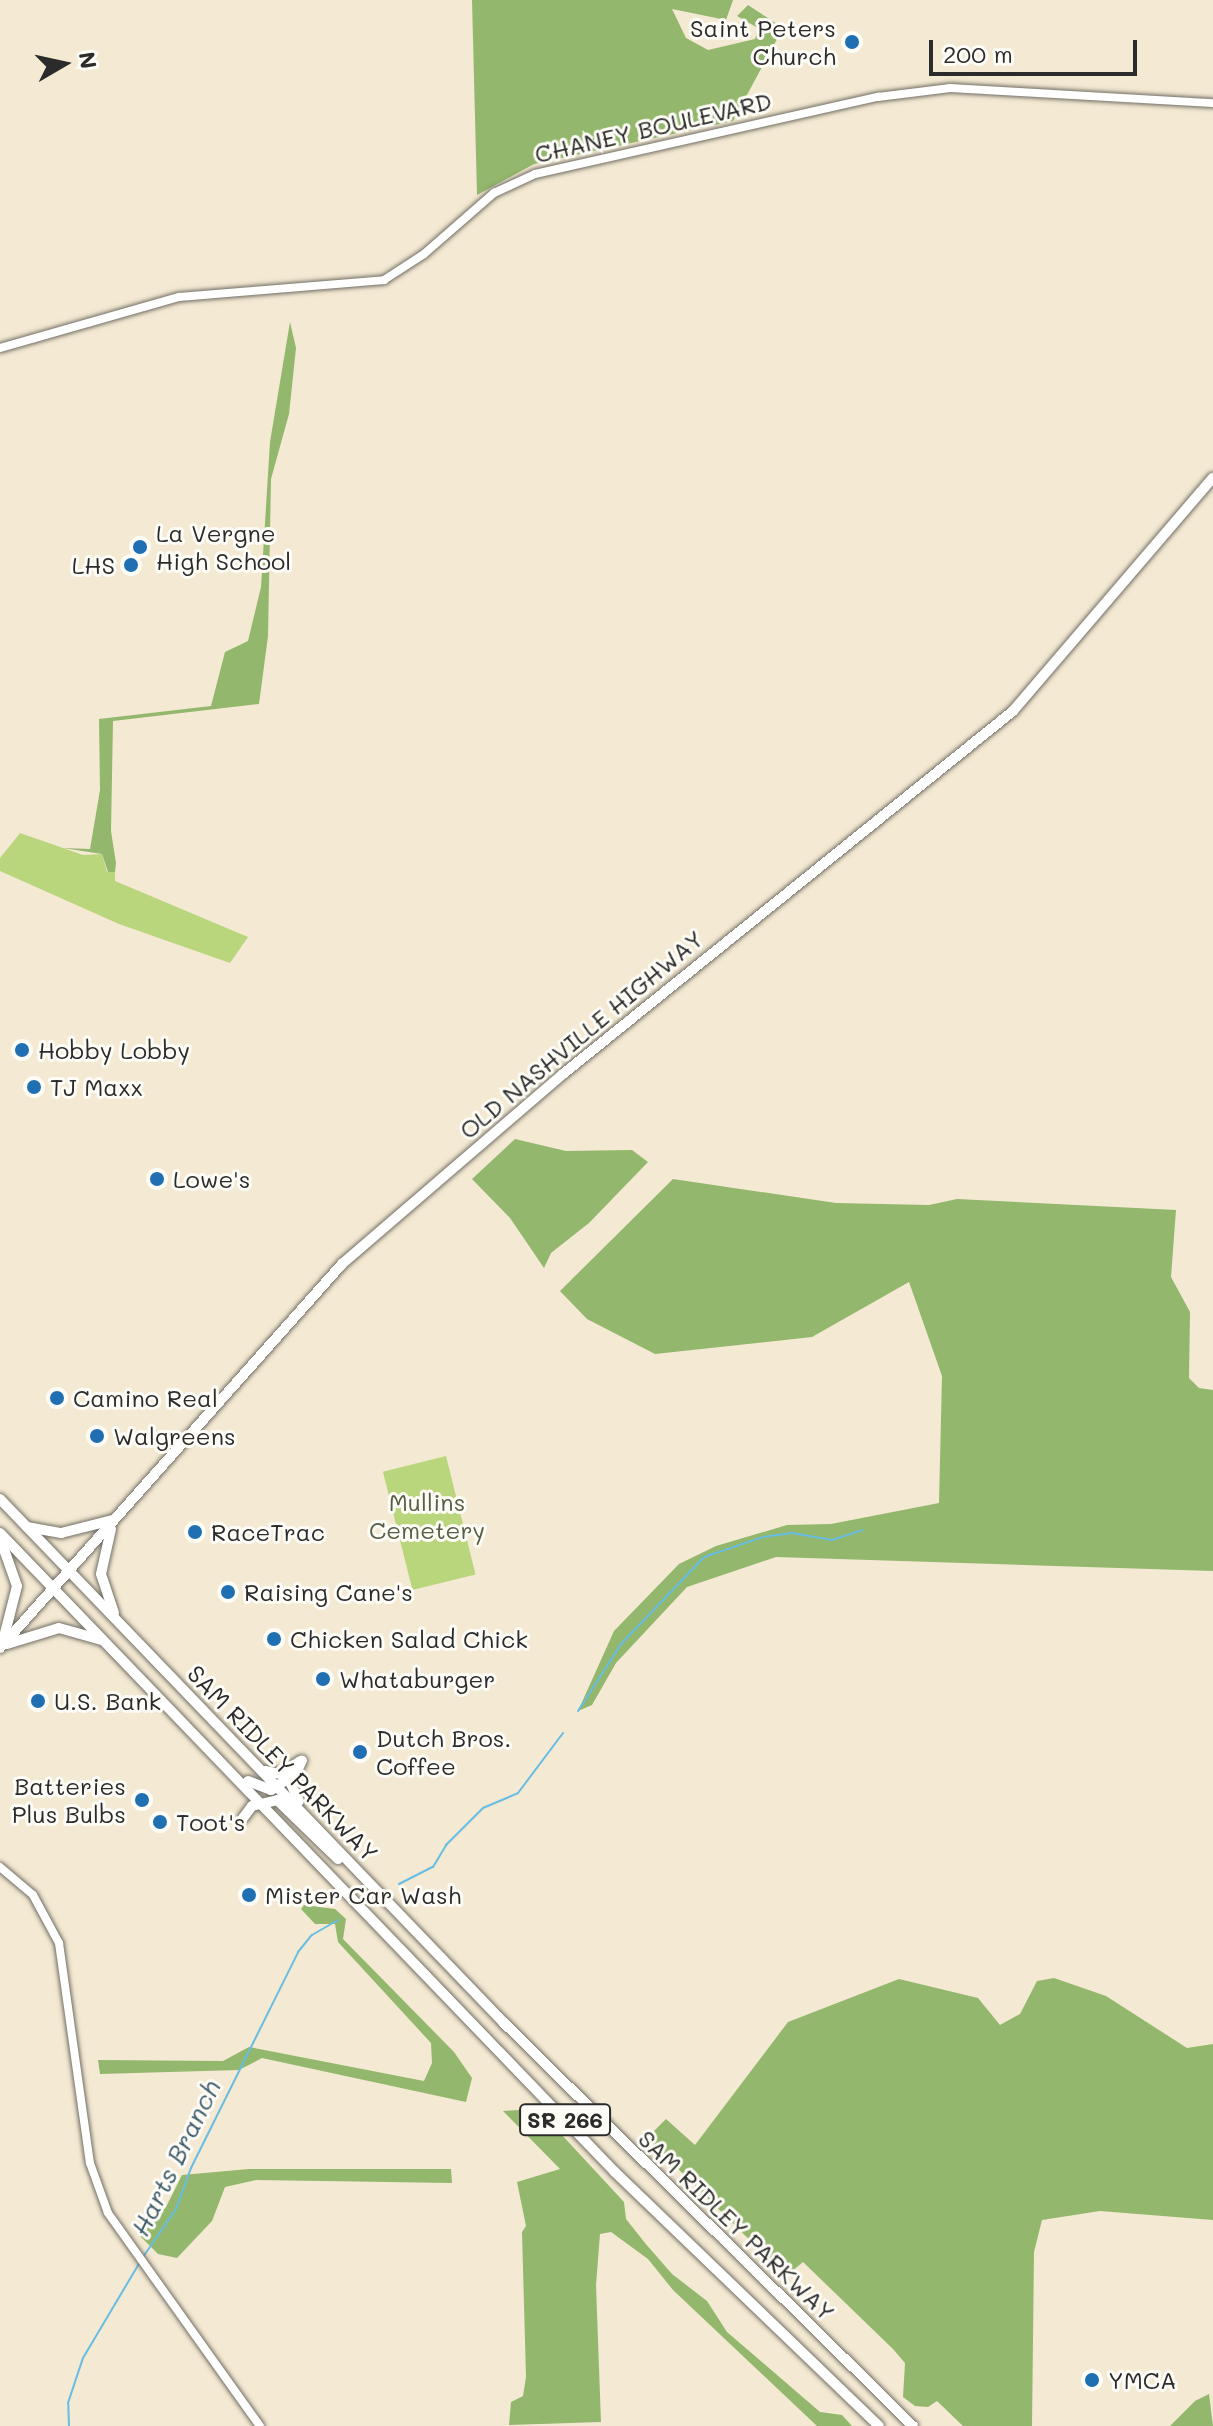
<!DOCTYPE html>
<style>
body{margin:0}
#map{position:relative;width:1213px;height:2426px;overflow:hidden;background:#f4e9d2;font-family:Mali,sans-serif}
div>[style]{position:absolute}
.green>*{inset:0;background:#bad67c;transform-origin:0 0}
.forest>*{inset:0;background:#93b76c}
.stream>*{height:2px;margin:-1px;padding:0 1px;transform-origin:1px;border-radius:1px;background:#67bde4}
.roads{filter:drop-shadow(0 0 2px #716e65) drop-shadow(0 0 2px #716e65)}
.minor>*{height:8px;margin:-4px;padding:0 4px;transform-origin:4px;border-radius:4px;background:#fff}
.major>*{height:10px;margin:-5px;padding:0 5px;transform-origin:5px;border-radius:5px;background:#fff}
.dots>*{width:22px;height:22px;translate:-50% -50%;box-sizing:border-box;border:4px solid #fdfcf7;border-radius:50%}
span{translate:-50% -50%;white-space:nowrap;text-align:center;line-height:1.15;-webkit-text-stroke:6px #fdfcf7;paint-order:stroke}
.shield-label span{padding:2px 6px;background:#fdfcf7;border:2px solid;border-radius:6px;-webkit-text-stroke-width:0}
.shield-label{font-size:22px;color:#2b2b2b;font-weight:700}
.poi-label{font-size:24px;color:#2b2b2b}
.right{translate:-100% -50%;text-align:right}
.left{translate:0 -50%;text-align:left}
.street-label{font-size:24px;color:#2b2b2b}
.park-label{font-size:24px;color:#565e43}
.water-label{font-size:26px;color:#405e6c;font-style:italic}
.north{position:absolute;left:24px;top:24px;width:80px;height:80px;-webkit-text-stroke:6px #fdfcf7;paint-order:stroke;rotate:81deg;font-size:22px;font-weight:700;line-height:32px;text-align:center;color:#2b2b2b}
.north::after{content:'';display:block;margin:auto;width:28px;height:36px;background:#2b2b2b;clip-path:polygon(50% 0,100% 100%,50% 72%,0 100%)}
.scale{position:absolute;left:929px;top:40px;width:208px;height:36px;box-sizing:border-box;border:4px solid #2b2b2b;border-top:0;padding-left:10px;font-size:24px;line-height:28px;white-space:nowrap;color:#2b2b2b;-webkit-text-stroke:6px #fdfcf7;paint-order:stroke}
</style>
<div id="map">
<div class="green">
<div style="clip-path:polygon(20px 833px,83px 855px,102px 854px,107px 872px,115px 872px,115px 881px,248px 937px,230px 963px,119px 924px,0 871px,0 858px)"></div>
<div style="left:446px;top:1456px;width:122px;height:65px;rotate:76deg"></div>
</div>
<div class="forest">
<div style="clip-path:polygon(472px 0,733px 0,726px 20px,672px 9px,686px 38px,708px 50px,755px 39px,758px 28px,737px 16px,748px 5px,783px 28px,733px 121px,534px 164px,477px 195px)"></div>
<div style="clip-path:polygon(290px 322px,296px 348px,289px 414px,271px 479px,268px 636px,259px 704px,113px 721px,111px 831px,116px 863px,115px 872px,108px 872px,102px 854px,63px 848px,90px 849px,100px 790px,99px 719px,211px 706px,225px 652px,248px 641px,261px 587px,270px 442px)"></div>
<div style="clip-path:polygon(515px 1139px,566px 1151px,632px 1150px,648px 1162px,589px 1223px,551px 1253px,544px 1268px,510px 1218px,472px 1179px)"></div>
<div style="clip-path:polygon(673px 1179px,836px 1203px,929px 1205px,957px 1199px,1176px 1210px,1171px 1277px,1190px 1312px,1189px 1378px,1199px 1388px,1213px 1390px,1213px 1571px,776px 1557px,687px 1587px,616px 1663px,592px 1705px,578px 1711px,614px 1631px,679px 1564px,716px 1546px,787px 1525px,831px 1524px,939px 1503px,942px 1376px,909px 1282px,812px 1337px,655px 1354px,587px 1319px,560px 1291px)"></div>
<div style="clip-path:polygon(304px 1905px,335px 1909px,346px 1919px,343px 1939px,454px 2052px,472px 2078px,466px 2102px,262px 2058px,239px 2070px,100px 2074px,98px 2060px,223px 2061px,249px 2047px,424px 2081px,432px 2063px,431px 2043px,338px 1942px,335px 1924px,315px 1924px,301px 1909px)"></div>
<div style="clip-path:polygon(1054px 1978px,1106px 1996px,1187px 2048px,1213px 2044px,1213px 2220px,1100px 2211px,1042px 2220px,1034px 2252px,1032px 2426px,963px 2426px,937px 2401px,928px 2407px,915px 2406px,903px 2397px,905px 2363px,893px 2349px,803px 2262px,786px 2276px,647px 2138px,666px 2119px,695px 2145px,788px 2022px,899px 1979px,978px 1998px,1000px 2025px,1020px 2014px,1037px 1981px)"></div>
<div style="clip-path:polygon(519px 2110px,533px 2114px,545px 2131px,561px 2134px,624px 2202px,626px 2219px,645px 2243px,672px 2274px,707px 2301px,727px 2332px,820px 2412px,842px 2415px,852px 2426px,817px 2426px,673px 2290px,648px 2259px,611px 2232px,600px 2234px,596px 2285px,601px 2422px,509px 2425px,511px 2402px,523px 2396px,526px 2377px,522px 2232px,526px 2226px,517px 2182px,560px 2169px,503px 2111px)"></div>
<div style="clip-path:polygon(249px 2169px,451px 2169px,452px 2183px,256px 2180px,225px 2187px,212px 2221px,177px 2258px,158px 2254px,140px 2236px,166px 2207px,182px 2175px)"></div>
<div style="clip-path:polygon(1209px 2394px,1213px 2426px,1170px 2426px,1195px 2401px)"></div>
</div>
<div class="stream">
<div style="left:578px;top:1711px;width:80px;rotate:-57.3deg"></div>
<div style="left:621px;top:1644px;width:120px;rotate:-46.3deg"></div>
<div style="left:704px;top:1557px;width:62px;rotate:-18.7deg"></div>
<div style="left:763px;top:1537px;width:29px;rotate:-8deg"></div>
<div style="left:792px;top:1533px;width:41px;rotate:9.9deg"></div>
<div style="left:832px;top:1540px;width:32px;rotate:-18deg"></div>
<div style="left:399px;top:1884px;width:38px;rotate:-27deg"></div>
<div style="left:433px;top:1867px;width:26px;rotate:-59deg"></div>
<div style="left:446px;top:1845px;width:52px;rotate:-45deg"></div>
<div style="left:483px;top:1808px;width:38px;rotate:-23deg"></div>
<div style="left:518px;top:1793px;width:75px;rotate:-53.1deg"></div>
<div style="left:143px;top:2257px;width:58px;rotate:-55.5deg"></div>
<div style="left:176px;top:2209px;width:44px;rotate:-69.9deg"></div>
<div style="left:191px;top:2168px;width:241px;rotate:-63.6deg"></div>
<div style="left:298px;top:1952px;width:22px;rotate:-51deg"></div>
<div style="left:312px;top:1935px;width:30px;rotate:-30deg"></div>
<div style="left:69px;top:2426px;width:23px;rotate:-92deg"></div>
<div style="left:68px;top:2403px;width:47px;rotate:-71.6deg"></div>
<div style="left:83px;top:2358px;width:112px;rotate:-59.3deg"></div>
</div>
<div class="roads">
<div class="minor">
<div style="left:0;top:348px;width:186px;rotate:-15.9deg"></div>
<div style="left:179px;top:297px;width:206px;rotate:-4.7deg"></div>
<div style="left:384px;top:280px;width:48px;rotate:-33deg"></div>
<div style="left:424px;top:254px;width:93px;rotate:-41.1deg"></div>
<div style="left:494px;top:193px;width:45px;rotate:-24.9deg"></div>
<div style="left:535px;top:174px;width:352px;rotate:-12.7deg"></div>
<div style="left:878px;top:97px;width:73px;rotate:-7.1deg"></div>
<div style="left:950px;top:88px;width:263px;rotate:3.3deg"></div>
<div style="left:0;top:1867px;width:43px;rotate:40.3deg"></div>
<div style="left:33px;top:1895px;width:55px;rotate:61.6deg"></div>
<div style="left:59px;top:1943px;width:222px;rotate:82deg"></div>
<div style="left:90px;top:2163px;width:53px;rotate:70.2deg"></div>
<div style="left:108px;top:2213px;width:262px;rotate:54.5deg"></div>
</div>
<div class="major">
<div style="left:0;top:1499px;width:727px;rotate:46.11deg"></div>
<div style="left:504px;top:2023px;width:574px;rotate:44.58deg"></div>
<div style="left:27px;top:1527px;width:35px;rotate:10deg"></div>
<div style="left:61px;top:1533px;width:54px;rotate:-14deg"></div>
<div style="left:111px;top:1529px;width:46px;rotate:102.5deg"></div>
<div style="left:101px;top:1574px;width:41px;rotate:71.6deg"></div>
<div style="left:0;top:1533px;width:887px;rotate:46.1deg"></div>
<div style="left:615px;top:2172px;width:366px;rotate:43.9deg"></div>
<div style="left:0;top:1538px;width:51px;rotate:70.5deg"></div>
<div style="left:17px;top:1586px;width:57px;rotate:104.3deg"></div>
<div style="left:7px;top:1644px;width:54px;rotate:-17.1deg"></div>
<div style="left:59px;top:1628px;width:45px;rotate:15.6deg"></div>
<div style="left:0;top:1648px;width:514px;rotate:-48.31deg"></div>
<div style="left:342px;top:1264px;width:291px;rotate:-40.7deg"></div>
<div style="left:563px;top:1074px;width:578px;rotate:-38.89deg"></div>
<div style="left:1013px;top:711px;width:307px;rotate:-49.4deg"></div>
<div style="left:265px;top:1771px;width:16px;rotate:11deg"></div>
<div style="left:281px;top:1774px;width:23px;rotate:-34deg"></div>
<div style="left:248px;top:1781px;width:25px;rotate:21deg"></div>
<div style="left:271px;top:1790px;width:30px;rotate:-34deg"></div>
<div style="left:299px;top:1801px;width:19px;rotate:-115deg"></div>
<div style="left:291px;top:1784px;width:26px;rotate:-65deg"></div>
<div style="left:243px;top:1818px;width:15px;rotate:-53deg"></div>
<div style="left:252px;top:1806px;width:26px;rotate:-13deg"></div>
<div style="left:277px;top:1800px;width:85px;rotate:44deg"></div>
</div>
</div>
<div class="dots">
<div style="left:852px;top:42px;background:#1f6fb2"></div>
<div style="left:140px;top:547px;background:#1f6fb2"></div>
<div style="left:131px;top:565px;background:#1f6fb2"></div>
<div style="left:22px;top:1050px;background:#1f6fb2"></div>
<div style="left:34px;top:1087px;background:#1f6fb2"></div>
<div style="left:157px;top:1179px;background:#1f6fb2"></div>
<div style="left:57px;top:1398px;background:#1f6fb2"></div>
<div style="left:97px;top:1436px;background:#1f6fb2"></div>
<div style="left:195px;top:1532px;background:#1f6fb2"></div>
<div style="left:228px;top:1592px;background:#1f6fb2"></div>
<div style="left:274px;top:1639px;background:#1f6fb2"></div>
<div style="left:323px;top:1679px;background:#1f6fb2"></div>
<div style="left:38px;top:1701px;background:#1f6fb2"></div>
<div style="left:360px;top:1752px;background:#1f6fb2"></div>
<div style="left:142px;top:1800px;background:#1f6fb2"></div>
<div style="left:160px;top:1822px;background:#1f6fb2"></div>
<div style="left:249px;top:1895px;background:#1f6fb2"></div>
<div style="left:1092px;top:2380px;background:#1f6fb2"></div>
</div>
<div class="shield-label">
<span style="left:565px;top:2120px">SR 266</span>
</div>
<div class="poi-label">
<span class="right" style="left:836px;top:42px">Saint Peters<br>Church</span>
<span class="left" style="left:156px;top:547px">La Vergne<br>High School</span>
<span class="right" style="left:115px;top:565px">LHS</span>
<span class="left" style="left:38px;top:1050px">Hobby Lobby</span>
<span class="left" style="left:50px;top:1087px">TJ Maxx</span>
<span class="left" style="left:173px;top:1179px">Lowe's</span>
<span class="left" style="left:73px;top:1398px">Camino Real</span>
<span class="left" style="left:113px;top:1436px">Walgreens</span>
<span class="left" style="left:211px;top:1532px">RaceTrac</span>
<span class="left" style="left:244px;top:1592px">Raising Cane's</span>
<span class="left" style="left:290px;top:1639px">Chicken Salad Chick</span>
<span class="left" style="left:339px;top:1679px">Whataburger</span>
<span class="left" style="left:54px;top:1701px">U.S. Bank</span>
<span class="left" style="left:376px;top:1752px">Dutch Bros.<br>Coffee</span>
<span class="right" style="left:126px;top:1800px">Batteries<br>Plus Bulbs</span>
<span class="left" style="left:176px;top:1822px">Toot's</span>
<span class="left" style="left:265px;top:1895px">Mister Car Wash</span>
<span class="left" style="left:1108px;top:2380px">YMCA</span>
</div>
<div class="street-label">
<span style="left:653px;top:127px;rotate:-13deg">CHANEY BOULEVARD</span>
<span style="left:581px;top:1034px;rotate:-40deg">OLD NASHVILLE HIGHWAY</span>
<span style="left:283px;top:1763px;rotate:46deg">SAM RIDLEY PARKWAY</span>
<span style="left:737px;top:2225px;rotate:44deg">SAM RIDLEY PARKWAY</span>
</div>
<div class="park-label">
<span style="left:427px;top:1516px">Mullins<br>Cemetery</span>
</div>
<div class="water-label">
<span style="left:176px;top:2158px;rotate:-64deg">Harts Branch</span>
</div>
<div class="north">N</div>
<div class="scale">200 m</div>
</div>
